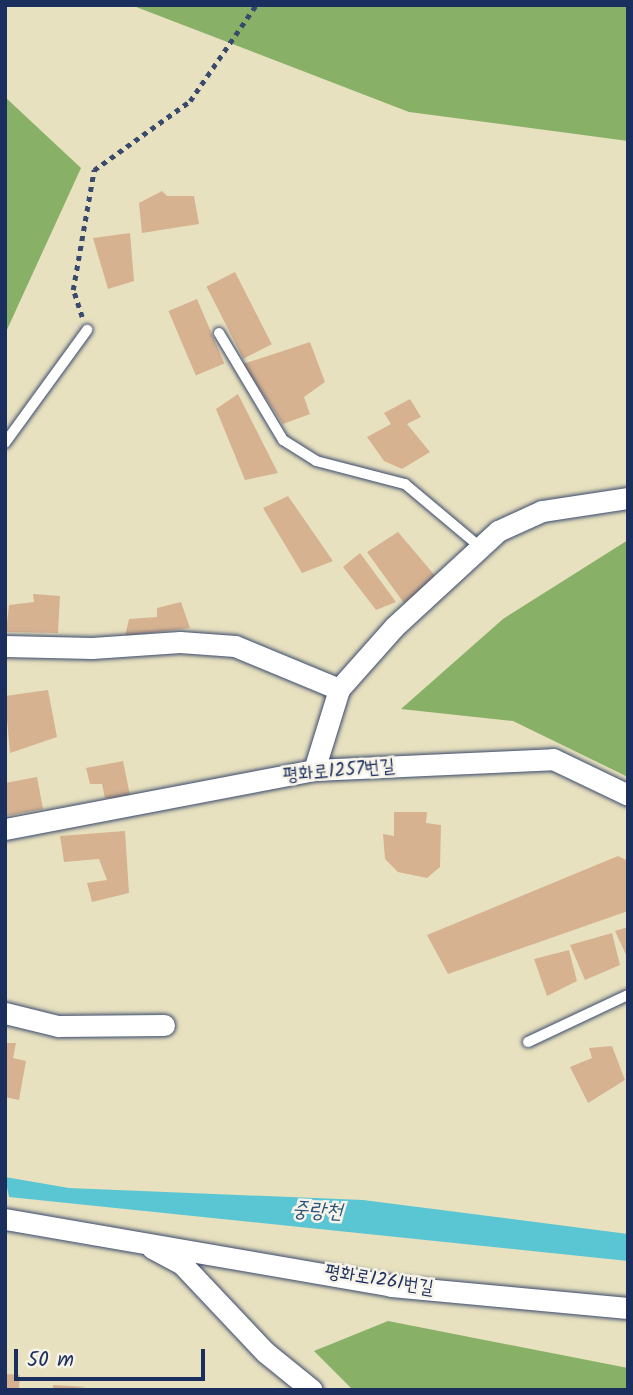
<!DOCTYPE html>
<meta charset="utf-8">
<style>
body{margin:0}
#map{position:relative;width:633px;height:1395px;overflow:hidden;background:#e8e1bf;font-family:Kalam,"Poor Story",sans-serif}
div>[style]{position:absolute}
.forest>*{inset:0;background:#88b067}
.water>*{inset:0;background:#5ac6d3}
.building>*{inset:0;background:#d6b291;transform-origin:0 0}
.path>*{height:4.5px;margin-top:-2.25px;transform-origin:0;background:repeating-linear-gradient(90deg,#3a4a6d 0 5px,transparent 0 10px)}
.roads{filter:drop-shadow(0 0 2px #3a4a6d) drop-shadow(0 0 2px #3a4a6d)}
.service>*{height:10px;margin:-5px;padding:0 5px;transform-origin:5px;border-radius:5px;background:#fff}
.minor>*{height:21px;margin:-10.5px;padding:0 10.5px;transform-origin:10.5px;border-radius:10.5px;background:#fff}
span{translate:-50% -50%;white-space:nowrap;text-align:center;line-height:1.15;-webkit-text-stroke:5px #f7f3e8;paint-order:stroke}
.street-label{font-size:19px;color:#1b2f5e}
.water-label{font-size:21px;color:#2b557b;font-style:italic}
.frame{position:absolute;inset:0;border:7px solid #1b2f5e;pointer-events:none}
.scale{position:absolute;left:14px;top:1349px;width:191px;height:32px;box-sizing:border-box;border:4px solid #1b2f5e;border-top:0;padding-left:9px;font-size:21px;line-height:24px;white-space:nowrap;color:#1b2f5e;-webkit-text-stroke:5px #f7f3e8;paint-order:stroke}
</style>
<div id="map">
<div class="forest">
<div style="clip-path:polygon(131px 5px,628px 5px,628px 141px,409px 112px)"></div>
<div style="clip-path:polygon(5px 97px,81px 168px,5px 334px)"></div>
<div style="clip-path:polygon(628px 540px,628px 777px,513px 721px,401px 709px,503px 619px)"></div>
<div style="clip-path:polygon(388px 1321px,628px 1368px,628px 1390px,353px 1390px,314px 1351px)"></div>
</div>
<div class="water">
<div style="clip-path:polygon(5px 1177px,69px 1188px,363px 1200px,628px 1234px,628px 1261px,9px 1197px)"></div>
</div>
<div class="building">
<div style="clip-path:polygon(162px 191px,167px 196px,194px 196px,199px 224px,142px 233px,139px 203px)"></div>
<div style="clip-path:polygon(130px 233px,134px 281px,108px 289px,93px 238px)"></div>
<div style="left:235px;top:272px;width:81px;height:32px;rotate:63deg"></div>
<div style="left:197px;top:299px;width:70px;height:31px;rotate:67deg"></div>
<div style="clip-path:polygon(310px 342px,325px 382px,304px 397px,310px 414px,283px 424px,243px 364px)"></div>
<div style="clip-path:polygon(238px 394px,278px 473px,245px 480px,216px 409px)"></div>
<div style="clip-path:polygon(410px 399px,421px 417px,407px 424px,430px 452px,402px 469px,384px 461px,367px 437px,391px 424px,384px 413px)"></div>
<div style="clip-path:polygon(288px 496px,333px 561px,302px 573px,263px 508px)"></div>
<div style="clip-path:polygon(398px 532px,437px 578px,406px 606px,367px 552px)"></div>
<div style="clip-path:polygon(360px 553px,396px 602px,376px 610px,343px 567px)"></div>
<div style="clip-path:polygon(33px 594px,60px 596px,58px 633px,6px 632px,9px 605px,34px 602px)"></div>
<div style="clip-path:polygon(181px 602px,190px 628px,125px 636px,129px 619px,157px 617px,157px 608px)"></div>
<div style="clip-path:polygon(48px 690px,57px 737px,10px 753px,5px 696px)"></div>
<div style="clip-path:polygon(123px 761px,131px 800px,105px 798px,102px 784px,90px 784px,86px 768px)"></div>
<div style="clip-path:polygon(37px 777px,43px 809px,5px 816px,5px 783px)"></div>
<div style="clip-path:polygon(394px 812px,427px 812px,426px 823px,441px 825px,440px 867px,427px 878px,398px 872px,385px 859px,383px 834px,394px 836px)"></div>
<div style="clip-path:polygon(125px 831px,129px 893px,92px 902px,87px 883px,107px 880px,99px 859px,64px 862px,60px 836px)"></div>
<div style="clip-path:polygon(618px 856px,628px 861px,628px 911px,448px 974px,427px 935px)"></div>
<div style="clip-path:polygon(628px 927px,628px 959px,615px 931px)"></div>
<div style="clip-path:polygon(612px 933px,620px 965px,585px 980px,570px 945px)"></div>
<div style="clip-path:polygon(569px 950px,577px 981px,547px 996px,534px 959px)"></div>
<div style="clip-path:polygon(5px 1043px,16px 1043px,13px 1058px,26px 1061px,19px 1100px,5px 1097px)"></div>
<div style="clip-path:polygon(612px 1046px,625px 1080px,588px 1103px,570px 1067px,592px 1058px,589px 1048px)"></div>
<div style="left:5px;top:1374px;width:15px;height:16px;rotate:4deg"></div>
<div style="clip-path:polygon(53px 1385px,87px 1387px,53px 1390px)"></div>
</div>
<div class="path">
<div style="left:82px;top:317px;width:28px;rotate:-108deg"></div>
<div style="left:73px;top:290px;width:122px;rotate:-80.1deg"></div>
<div style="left:94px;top:170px;width:118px;rotate:-35.7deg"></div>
<div style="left:190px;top:101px;width:116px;rotate:-55.5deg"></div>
</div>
<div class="roads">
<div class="service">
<div style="left:219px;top:333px;width:125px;rotate:59.1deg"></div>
<div style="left:283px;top:440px;width:39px;rotate:32deg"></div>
<div style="left:316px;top:461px;width:92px;rotate:14.5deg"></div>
<div style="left:405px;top:484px;width:98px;rotate:40deg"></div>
<div style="left:5px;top:443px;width:140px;rotate:-54deg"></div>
<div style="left:528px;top:1042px;width:110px;rotate:-25.2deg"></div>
</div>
<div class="minor">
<div style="left:5px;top:646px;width:87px;rotate:1.3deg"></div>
<div style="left:92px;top:648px;width:88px;rotate:-3.9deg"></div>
<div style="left:180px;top:642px;width:55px;rotate:4.2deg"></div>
<div style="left:235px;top:646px;width:113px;rotate:22.5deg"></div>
<div style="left:314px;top:770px;width:85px;rotate:-72.8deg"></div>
<div style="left:339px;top:689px;width:83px;rotate:-48.4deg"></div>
<div style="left:394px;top:627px;width:142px;rotate:-42.7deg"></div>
<div style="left:498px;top:531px;width:48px;rotate:-24.4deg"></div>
<div style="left:542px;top:511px;width:87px;rotate:-8.6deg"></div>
<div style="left:5px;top:829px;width:315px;rotate:-10.8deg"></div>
<div style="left:314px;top:770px;width:239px;rotate:-2.6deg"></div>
<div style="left:553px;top:759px;width:83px;rotate:25.6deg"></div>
<div style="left:5px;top:1013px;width:55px;rotate:13.8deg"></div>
<div style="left:58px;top:1026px;width:106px;rotate:-0.5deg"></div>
<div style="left:5px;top:1219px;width:392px;rotate:9.8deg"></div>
<div style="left:391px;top:1286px;width:238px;rotate:5.3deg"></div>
<div style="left:152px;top:1248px;width:34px;rotate:28deg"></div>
<div style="left:182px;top:1264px;width:121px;rotate:46.7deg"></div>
<div style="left:265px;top:1352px;width:60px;rotate:39deg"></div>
</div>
</div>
<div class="street-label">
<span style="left:339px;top:772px;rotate:-5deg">평화로1257번길</span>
<span style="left:379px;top:1281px;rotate:9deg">평화로1261번길</span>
</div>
<div class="water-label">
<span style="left:317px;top:1212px;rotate:3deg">중랑천</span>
</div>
<div class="frame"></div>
<div class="scale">50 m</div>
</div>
